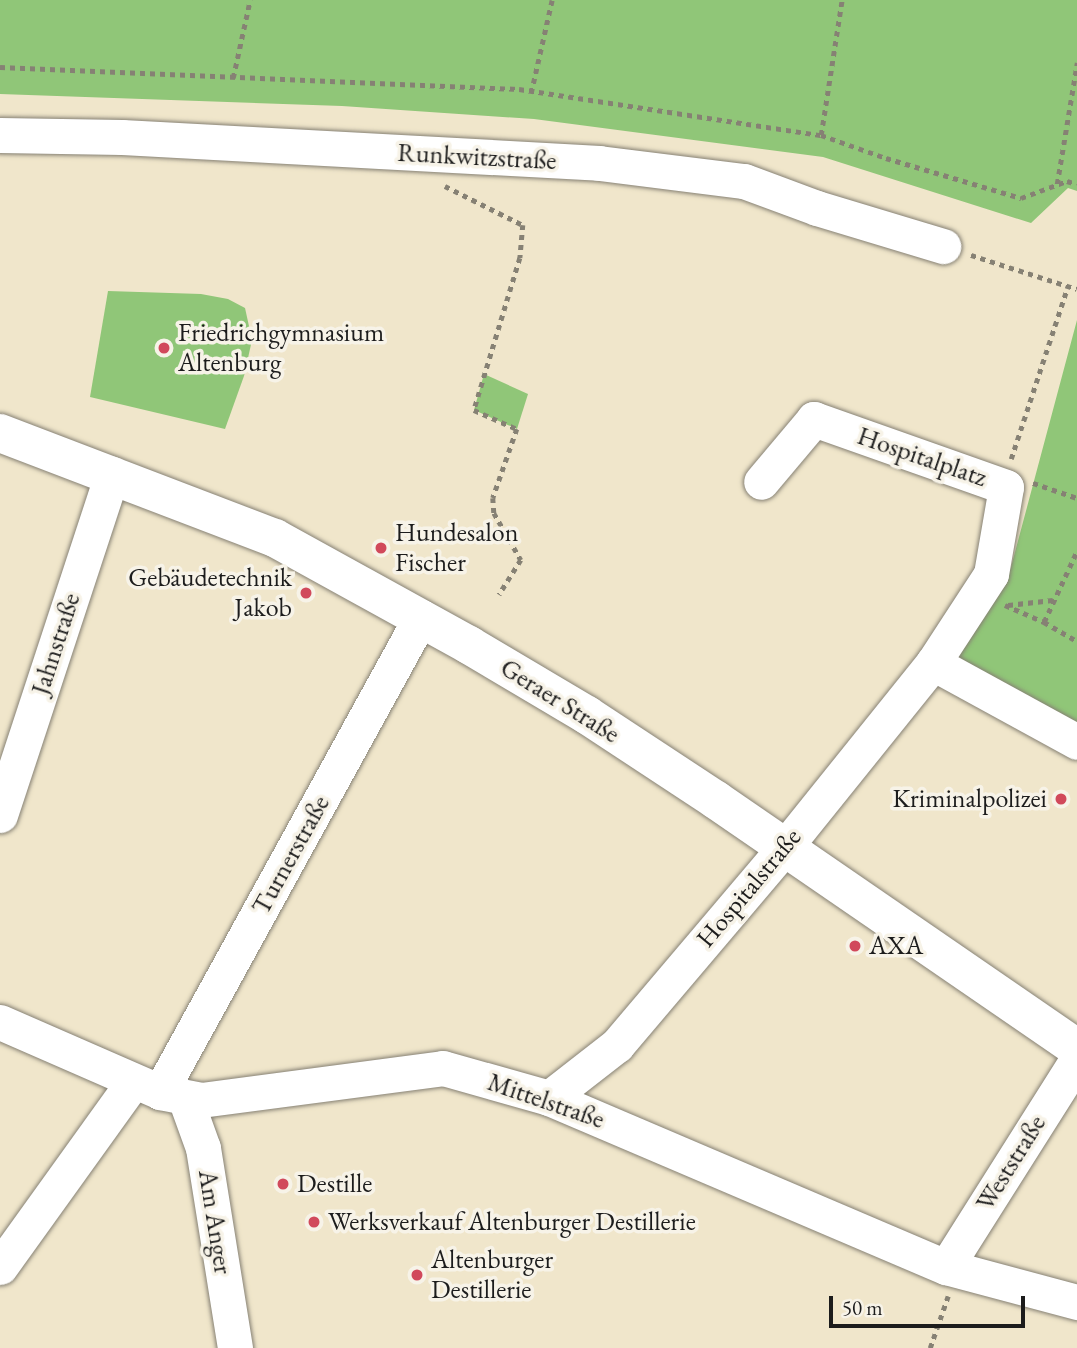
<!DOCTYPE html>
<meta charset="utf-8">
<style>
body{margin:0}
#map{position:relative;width:1077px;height:1348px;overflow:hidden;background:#f0e6cb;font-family:"EB Garamond",serif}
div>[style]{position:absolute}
.green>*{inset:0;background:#90c678}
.path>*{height:4.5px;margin-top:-2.25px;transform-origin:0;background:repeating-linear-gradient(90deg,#868174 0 5px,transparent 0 10px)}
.roads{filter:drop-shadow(0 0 2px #868174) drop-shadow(0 0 2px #868174)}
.minor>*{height:35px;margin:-17.5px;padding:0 17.5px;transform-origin:17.5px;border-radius:17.5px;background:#fff}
.major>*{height:38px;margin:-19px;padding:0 19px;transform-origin:19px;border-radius:19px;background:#fff}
.dots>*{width:19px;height:19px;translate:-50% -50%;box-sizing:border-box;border:4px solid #f7f3e8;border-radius:50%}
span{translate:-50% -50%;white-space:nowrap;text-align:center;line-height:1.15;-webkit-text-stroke:7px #f7f3e8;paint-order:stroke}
.street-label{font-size:26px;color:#1c1c1c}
.poi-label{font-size:26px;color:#1c1c1c}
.left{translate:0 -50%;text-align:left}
.right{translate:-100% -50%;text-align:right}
.scale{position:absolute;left:829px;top:1296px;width:196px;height:32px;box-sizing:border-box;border:4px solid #1c1c1c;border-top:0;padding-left:9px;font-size:21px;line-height:24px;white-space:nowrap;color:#1c1c1c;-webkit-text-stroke:5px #f7f3e8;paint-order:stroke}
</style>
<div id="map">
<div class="green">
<div style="clip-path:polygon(0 0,1077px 0,1077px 191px,1068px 188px,1031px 223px,823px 157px,534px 119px,342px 106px,0 94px)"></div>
<div style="clip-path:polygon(108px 291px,201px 294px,228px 299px,245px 308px,252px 340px,244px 376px,225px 429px,90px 397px)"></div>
<div style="clip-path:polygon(1077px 320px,1077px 728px,953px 657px,987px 611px,1011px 567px)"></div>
<div style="clip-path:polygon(484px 374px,528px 394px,517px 429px,474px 410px)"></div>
</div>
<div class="path">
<div style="left:0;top:67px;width:519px;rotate:2.43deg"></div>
<div style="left:519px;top:89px;width:305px;rotate:8.7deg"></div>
<div style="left:821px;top:135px;width:69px;rotate:19.5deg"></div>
<div style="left:886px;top:158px;width:141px;rotate:16.5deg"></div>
<div style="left:1021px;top:198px;width:49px;rotate:-20.3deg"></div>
<div style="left:1067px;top:181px;width:10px;rotate:17deg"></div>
<div style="left:233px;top:78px;width:80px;rotate:-77.7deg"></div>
<div style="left:531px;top:93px;width:95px;rotate:-77.3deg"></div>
<div style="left:821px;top:135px;width:137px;rotate:-81.2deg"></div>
<div style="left:1057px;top:184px;width:123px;rotate:-80.6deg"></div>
<div style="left:445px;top:186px;width:87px;rotate:26.6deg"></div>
<div style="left:523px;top:225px;width:33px;rotate:95deg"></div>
<div style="left:520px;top:258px;width:159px;rotate:106.8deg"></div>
<div style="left:474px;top:410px;width:47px;rotate:23.8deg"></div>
<div style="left:517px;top:429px;width:73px;rotate:109.2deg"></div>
<div style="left:493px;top:498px;width:15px;rotate:86deg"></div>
<div style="left:494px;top:513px;width:54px;rotate:60.1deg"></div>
<div style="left:521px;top:560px;width:41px;rotate:122.2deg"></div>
<div style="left:971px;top:255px;width:111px;rotate:17.8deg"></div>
<div style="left:1011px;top:459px;width:182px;rotate:-71.8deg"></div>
<div style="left:1033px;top:483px;width:46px;rotate:18.8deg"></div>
<div style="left:1005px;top:605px;width:43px;rotate:23.6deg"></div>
<div style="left:1044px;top:622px;width:78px;rotate:-65.1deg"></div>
<div style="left:1008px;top:605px;width:45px;rotate:-6.3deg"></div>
<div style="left:1044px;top:622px;width:38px;rotate:30deg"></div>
<div style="left:930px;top:1348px;width:55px;rotate:-70.9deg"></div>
</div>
<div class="roads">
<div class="minor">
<div style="left:0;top:135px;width:122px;rotate:0.9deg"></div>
<div style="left:122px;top:137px;width:478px;rotate:3.1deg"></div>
<div style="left:599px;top:163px;width:146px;rotate:7.1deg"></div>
<div style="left:744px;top:181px;width:78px;rotate:20.3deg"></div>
<div style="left:817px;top:208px;width:132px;rotate:16.8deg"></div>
<div style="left:933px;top:663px;width:164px;rotate:28.7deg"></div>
<div style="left:0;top:815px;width:359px;rotate:-71.8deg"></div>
<div style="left:0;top:1022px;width:175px;rotate:23.6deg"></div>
<div style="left:160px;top:1092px;width:42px;rotate:11deg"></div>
<div style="left:201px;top:1100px;width:244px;rotate:-7.5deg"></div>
<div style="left:443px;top:1068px;width:110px;rotate:15.8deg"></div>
<div style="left:549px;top:1098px;width:431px;rotate:23.1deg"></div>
<div style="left:946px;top:1267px;width:136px;rotate:15deg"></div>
<div style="left:160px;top:1092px;width:542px;rotate:-61.21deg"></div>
<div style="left:185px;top:1098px;width:53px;rotate:70.2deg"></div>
<div style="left:203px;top:1148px;width:203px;rotate:80.9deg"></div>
<div style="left:549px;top:1098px;width:86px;rotate:-37.9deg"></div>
<div style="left:617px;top:1045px;width:260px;rotate:-49.7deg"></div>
<div style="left:785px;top:847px;width:236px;rotate:-51.2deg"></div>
<div style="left:933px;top:663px;width:106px;rotate:-56.9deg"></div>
<div style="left:991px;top:574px;width:88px;rotate:-80.2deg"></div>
<div style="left:1006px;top:487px;width:204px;rotate:-160.5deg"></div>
<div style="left:814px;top:419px;width:82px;rotate:130.1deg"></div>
<div style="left:0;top:1267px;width:228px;rotate:-54.3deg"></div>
<div style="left:946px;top:1267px;width:245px;rotate:-57.7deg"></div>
</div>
<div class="major">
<div style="left:0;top:433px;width:294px;rotate:20.9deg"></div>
<div style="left:275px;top:538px;width:222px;rotate:28.9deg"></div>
<div style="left:469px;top:645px;width:137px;rotate:30.7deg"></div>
<div style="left:587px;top:715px;width:154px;rotate:33.4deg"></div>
<div style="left:716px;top:800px;width:438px;rotate:34.5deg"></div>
</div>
</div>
<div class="dots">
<div style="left:164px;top:348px;background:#d1495b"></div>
<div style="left:381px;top:548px;background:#d1495b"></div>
<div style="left:306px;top:593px;background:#d1495b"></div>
<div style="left:1061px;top:799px;background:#d1495b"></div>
<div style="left:855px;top:946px;background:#d1495b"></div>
<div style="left:283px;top:1184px;background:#d1495b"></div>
<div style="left:314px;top:1222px;background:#d1495b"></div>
<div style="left:417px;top:1275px;background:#d1495b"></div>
</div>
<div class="street-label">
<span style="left:477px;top:157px;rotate:3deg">Runkwitzstraße</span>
<span style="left:922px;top:457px;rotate:19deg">Hospitalplatz</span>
<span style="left:56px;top:644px;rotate:-72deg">Jahnstraße</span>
<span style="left:560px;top:701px;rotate:32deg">Geraer Straße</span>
<span style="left:291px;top:855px;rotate:-61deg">Turnerstraße</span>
<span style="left:749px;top:888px;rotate:-50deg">Hospitalstraße</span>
<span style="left:546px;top:1101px;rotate:19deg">Mittelstraße</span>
<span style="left:1011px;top:1163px;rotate:-58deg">Weststraße</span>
<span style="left:215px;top:1222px;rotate:81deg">Am Anger</span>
</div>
<div class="poi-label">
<span class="left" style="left:178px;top:348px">Friedrichgymnasium<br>Altenburg</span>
<span class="left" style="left:395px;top:548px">Hundesalon<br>Fischer</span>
<span class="right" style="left:292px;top:593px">Gebäudetechnik<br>Jakob</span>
<span class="right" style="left:1047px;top:799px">Kriminalpolizei</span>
<span class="left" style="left:869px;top:946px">AXA</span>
<span class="left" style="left:297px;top:1184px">Destille</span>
<span class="left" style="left:328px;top:1222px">Werksverkauf Altenburger Destillerie</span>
<span class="left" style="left:431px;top:1275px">Altenburger<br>Destillerie</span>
</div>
<div class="scale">50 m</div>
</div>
